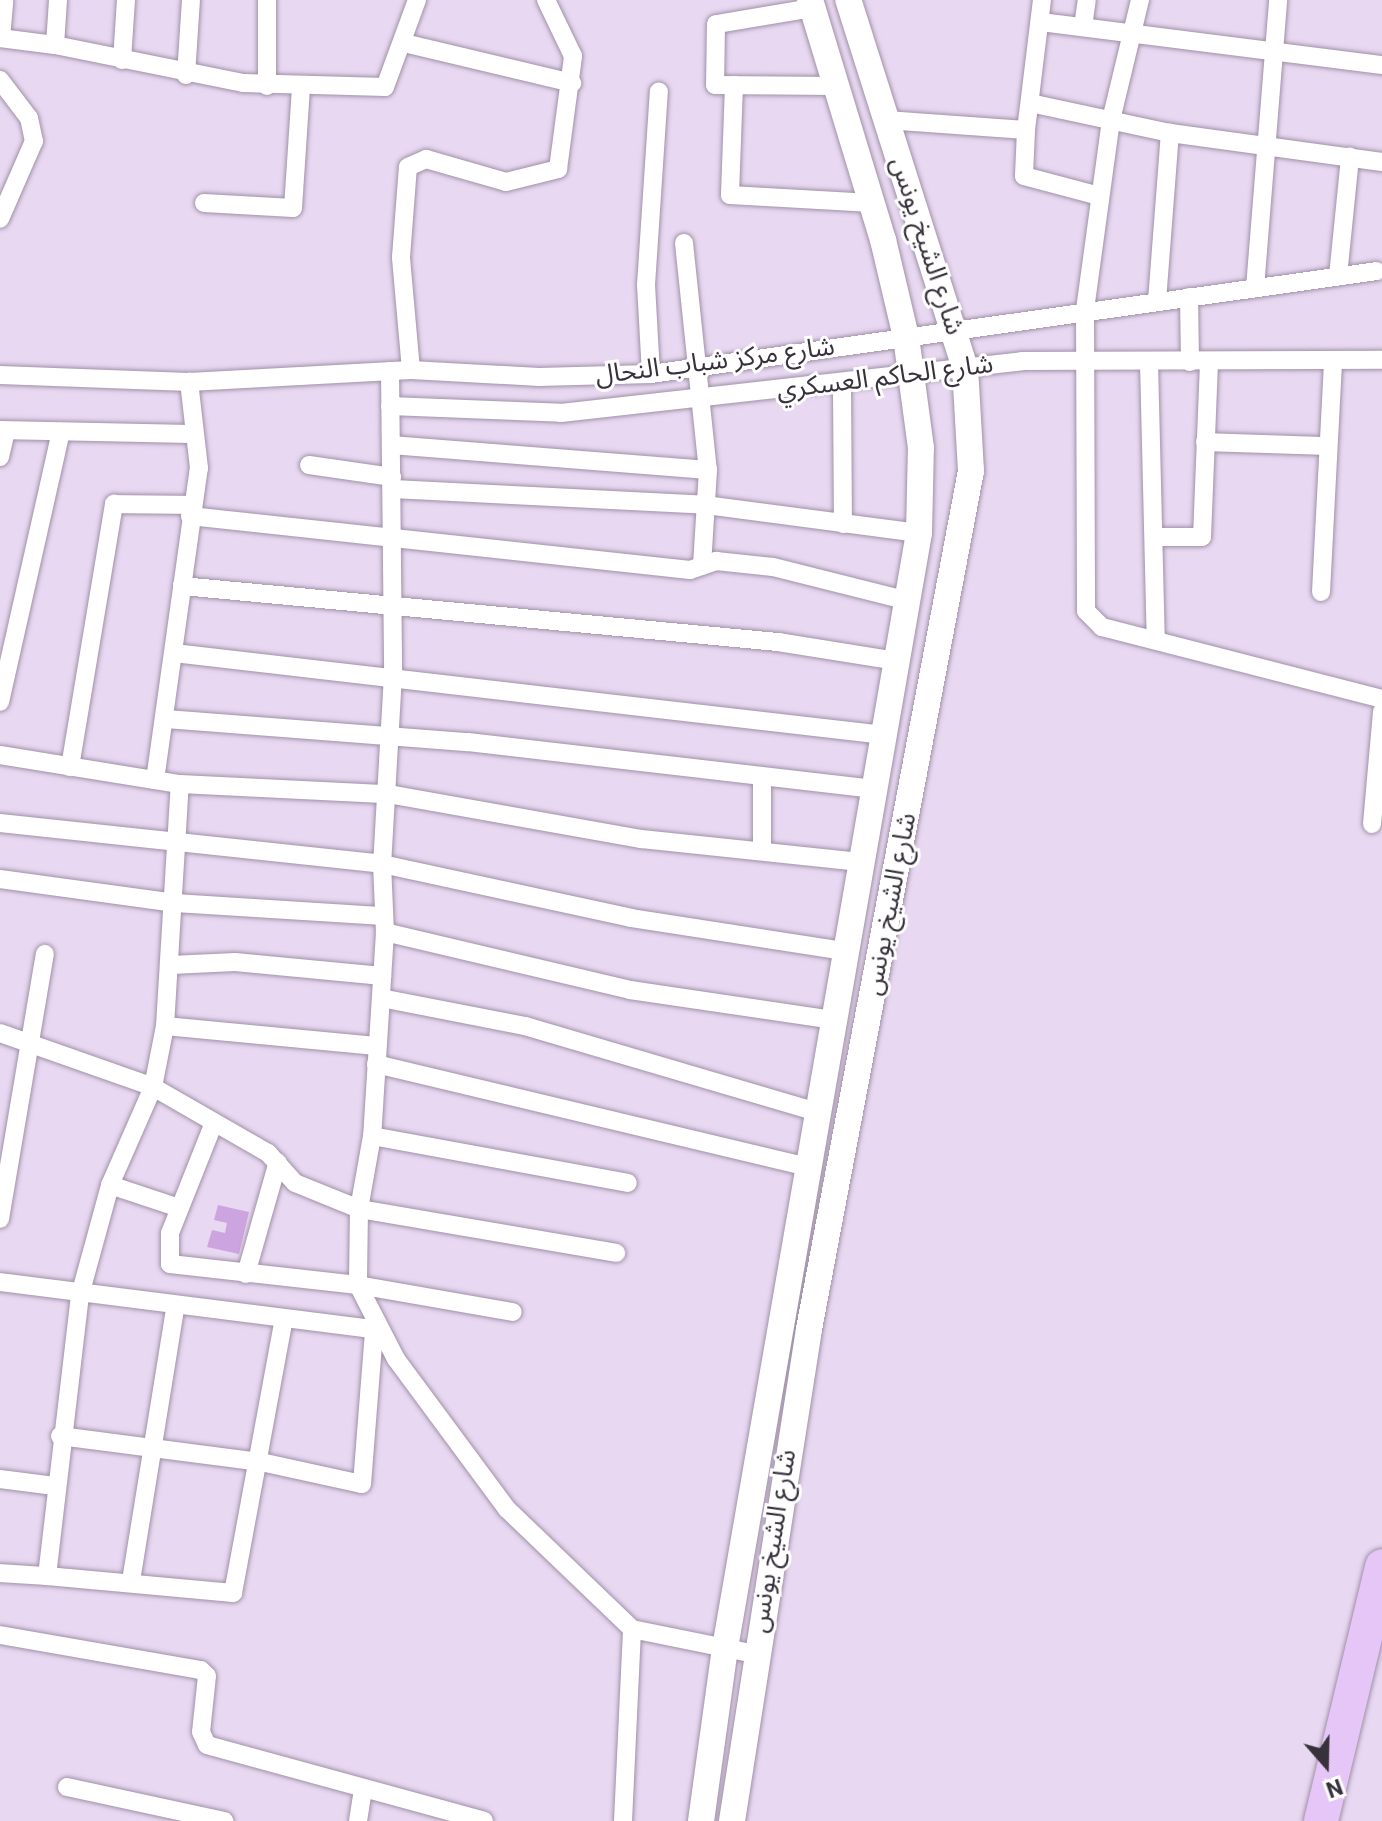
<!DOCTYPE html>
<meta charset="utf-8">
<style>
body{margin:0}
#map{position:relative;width:1382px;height:1821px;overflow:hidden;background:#e8d8f1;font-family:Roboto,"Noto Sans Arabic",sans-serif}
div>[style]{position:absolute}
.building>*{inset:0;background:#cca5e0}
.roads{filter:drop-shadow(0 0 2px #a091a8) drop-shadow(0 0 2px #a091a8)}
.street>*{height:18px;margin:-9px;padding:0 9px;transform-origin:9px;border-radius:9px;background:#fff}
.secondary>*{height:26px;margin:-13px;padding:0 13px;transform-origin:13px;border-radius:13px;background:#fff}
.highway>*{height:34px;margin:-17px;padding:0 17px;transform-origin:17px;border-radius:17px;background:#e6c5f7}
span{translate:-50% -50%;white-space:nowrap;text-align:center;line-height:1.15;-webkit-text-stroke:6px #fff;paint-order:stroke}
.street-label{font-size:26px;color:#37313b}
.north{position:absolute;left:1286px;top:1725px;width:80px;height:80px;-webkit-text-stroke:6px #fff;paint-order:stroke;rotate:160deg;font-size:22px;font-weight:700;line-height:32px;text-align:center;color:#37313b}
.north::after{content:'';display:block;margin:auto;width:28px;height:36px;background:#37313b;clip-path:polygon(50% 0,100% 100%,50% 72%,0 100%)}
</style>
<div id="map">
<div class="building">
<div style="clip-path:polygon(218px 1205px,249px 1212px,239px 1254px,207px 1247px,212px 1230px,225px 1233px,227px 1223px,214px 1220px)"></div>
</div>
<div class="roads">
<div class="street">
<div style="left:58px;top:0;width:45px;rotate:93.8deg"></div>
<div style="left:55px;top:45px;width:192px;rotate:11.4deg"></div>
<div style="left:243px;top:83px;width:142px;rotate:1.6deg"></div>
<div style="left:385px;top:87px;width:93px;rotate:-69.8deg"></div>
<div style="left:267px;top:0;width:86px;rotate:90deg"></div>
<div style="left:1140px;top:0;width:123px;rotate:103.6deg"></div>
<div style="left:1111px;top:120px;width:193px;rotate:97.8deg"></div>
<div style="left:1085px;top:311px;width:300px;rotate:89.8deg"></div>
<div style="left:1086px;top:611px;width:23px;rotate:45deg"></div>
<div style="left:1102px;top:627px;width:289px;rotate:14.4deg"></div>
<div style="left:812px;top:8px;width:97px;rotate:170.5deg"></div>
<div style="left:716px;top:24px;width:61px;rotate:90.9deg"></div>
<div style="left:715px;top:85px;width:121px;rotate:0.5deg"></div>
<div style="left:1041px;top:22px;width:344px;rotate:7.2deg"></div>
<div style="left:1083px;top:27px;width:27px;rotate:-82deg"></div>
<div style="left:0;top:38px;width:55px;rotate:7.3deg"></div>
<div style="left:1px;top:38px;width:38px;rotate:-85deg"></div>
<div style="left:404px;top:43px;width:173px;rotate:13.4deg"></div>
<div style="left:122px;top:60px;width:60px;rotate:-86.2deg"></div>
<div style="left:186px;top:75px;width:75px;rotate:-86.2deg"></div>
<div style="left:0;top:80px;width:48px;rotate:52.7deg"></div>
<div style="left:29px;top:118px;width:24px;rotate:78deg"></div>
<div style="left:34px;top:141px;width:85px;rotate:113.6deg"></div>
<div style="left:734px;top:85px;width:110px;rotate:92.1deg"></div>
<div style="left:730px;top:195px;width:142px;rotate:3.2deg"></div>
<div style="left:1030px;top:103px;width:143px;rotate:12.1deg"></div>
<div style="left:1170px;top:133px;width:214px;rotate:7.8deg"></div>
<div style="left:886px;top:120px;width:140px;rotate:4.1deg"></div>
<div style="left:1026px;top:130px;width:131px;rotate:-83deg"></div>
<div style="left:1026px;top:130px;width:46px;rotate:92.5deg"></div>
<div style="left:1024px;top:176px;width:78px;rotate:14.9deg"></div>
<div style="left:204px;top:203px;width:89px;rotate:3.2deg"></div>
<div style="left:293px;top:208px;width:121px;rotate:-86.2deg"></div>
<div style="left:684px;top:243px;width:228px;rotate:84deg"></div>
<div style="left:708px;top:470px;width:96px;rotate:93.6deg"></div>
<div style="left:1338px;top:276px;width:120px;rotate:-84.2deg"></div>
<div style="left:1255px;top:288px;width:289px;rotate:-85.4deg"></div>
<div style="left:1189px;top:297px;width:65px;rotate:89.1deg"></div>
<div style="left:1157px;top:301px;width:169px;rotate:-85.6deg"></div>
<div style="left:1149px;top:362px;width:278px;rotate:88.6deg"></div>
<div style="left:411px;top:370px;width:113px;rotate:-95.1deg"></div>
<div style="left:401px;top:257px;width:90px;rotate:-85.6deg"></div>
<div style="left:408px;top:167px;width:20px;rotate:-24deg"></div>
<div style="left:426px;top:159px;width:83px;rotate:16deg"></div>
<div style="left:506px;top:182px;width:54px;rotate:-14deg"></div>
<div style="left:558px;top:169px;width:114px;rotate:-82.4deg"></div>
<div style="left:573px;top:56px;width:62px;rotate:-115.7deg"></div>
<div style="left:390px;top:371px;width:304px;rotate:89.4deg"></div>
<div style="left:393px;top:675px;width:189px;rotate:93.3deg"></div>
<div style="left:382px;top:864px;width:68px;rotate:87.5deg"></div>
<div style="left:385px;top:932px;width:204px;rotate:93.6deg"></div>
<div style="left:372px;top:1136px;width:74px;rotate:100.1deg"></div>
<div style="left:359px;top:1209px;width:76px;rotate:90.8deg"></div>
<div style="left:358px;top:1285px;width:83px;rotate:62.8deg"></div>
<div style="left:396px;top:1359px;width:187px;rotate:53.5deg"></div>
<div style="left:507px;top:1509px;width:173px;rotate:43.8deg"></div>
<div style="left:632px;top:1629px;width:126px;rotate:11.5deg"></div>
<div style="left:651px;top:374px;width:89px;rotate:-93.2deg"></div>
<div style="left:646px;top:285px;width:194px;rotate:-86.2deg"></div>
<div style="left:0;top:375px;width:189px;rotate:2.1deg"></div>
<div style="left:189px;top:382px;width:222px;rotate:-3.1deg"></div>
<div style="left:411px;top:370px;width:128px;rotate:3.1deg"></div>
<div style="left:539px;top:377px;width:112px;rotate:-1.5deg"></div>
<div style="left:651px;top:374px;width:733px;rotate:-8.07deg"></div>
<div style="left:842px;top:384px;width:140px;rotate:89.6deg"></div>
<div style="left:390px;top:406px;width:171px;rotate:2.3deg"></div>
<div style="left:561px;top:413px;width:464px;rotate:-6.4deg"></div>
<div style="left:1022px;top:361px;width:360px;rotate:-0.2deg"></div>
<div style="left:0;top:430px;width:191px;rotate:1.2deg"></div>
<div style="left:1205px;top:442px;width:123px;rotate:1.9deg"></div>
<div style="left:391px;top:445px;width:318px;rotate:4.5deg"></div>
<div style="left:0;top:457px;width:26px;rotate:-77deg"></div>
<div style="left:309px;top:465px;width:84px;rotate:8.2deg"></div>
<div style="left:393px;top:489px;width:313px;rotate:2.9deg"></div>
<div style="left:706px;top:505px;width:215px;rotate:7.5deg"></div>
<div style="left:190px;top:516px;width:503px;rotate:6.16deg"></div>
<div style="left:690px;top:570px;width:28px;rotate:-19deg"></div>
<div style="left:716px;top:561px;width:57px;rotate:6deg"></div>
<div style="left:773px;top:567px;width:139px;rotate:14.1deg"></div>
<div style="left:1154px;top:537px;width:48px"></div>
<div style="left:1202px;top:537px;width:174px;rotate:-87.7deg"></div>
<div style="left:182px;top:586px;width:599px;rotate:5.37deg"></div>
<div style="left:778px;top:642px;width:121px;rotate:9.1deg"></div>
<div style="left:1321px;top:592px;width:232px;rotate:-87deg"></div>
<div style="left:174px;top:653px;width:715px;rotate:6.59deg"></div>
<div style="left:0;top:702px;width:277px;rotate:-77.3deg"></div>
<div style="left:166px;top:719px;width:303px;rotate:4.4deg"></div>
<div style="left:468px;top:742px;width:409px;rotate:6.6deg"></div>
<div style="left:0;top:755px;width:182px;rotate:9.2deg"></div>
<div style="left:180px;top:784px;width:208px;rotate:2.8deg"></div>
<div style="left:388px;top:794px;width:257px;rotate:10.1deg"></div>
<div style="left:641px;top:839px;width:221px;rotate:6deg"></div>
<div style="left:70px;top:767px;width:267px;rotate:-80.5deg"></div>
<div style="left:114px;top:504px;width:77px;rotate:0.7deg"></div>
<div style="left:155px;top:780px;width:315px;rotate:-82deg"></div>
<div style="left:199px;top:468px;width:87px;rotate:-96.6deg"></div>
<div style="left:0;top:823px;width:384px;rotate:6.1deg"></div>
<div style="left:382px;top:864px;width:255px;rotate:12.2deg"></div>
<div style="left:631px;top:918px;width:217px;rotate:8.8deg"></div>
<div style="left:1372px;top:824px;width:113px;rotate:-84.9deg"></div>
<div style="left:762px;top:850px;width:69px;rotate:-90deg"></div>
<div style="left:0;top:879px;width:177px;rotate:7.8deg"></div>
<div style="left:175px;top:903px;width:209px;rotate:3.6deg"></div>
<div style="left:385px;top:932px;width:252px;rotate:13.3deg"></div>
<div style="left:630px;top:990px;width:205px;rotate:8.4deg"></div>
<div style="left:171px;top:965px;width:64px;rotate:-2.7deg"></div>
<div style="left:235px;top:962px;width:148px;rotate:5.4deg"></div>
<div style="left:381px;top:998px;width:147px;rotate:11deg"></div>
<div style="left:525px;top:1026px;width:304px;rotate:16.4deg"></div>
<div style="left:165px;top:1026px;width:212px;rotate:5.4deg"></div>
<div style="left:0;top:1033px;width:162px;rotate:19.4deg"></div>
<div style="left:153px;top:1087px;width:133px;rotate:29.9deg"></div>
<div style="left:268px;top:1153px;width:40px;rotate:48deg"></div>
<div style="left:295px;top:1183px;width:69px;rotate:22.1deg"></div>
<div style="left:359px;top:1209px;width:261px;rotate:9.7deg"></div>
<div style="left:376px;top:1064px;width:443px;rotate:13.4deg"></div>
<div style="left:213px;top:1125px;width:116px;rotate:111.7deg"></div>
<div style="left:170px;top:1233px;width:31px;rotate:90deg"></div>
<div style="left:170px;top:1264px;width:189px;rotate:6.4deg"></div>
<div style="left:358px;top:1285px;width:157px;rotate:9.9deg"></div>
<div style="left:372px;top:1136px;width:260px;rotate:10.4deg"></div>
<div style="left:110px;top:1185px;width:73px;rotate:18.4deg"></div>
<div style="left:0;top:1219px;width:269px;rotate:-80.4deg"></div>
<div style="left:246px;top:1274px;width:116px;rotate:-74.1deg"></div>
<div style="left:0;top:1282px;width:382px;rotate:7.2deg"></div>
<div style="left:60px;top:1436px;width:203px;rotate:7.4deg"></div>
<div style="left:261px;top:1462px;width:103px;rotate:12.3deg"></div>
<div style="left:362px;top:1484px;width:154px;rotate:-85.5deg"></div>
<div style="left:0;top:1479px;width:55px;rotate:7.3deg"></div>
<div style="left:0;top:1573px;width:47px;rotate:3.7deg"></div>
<div style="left:47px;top:1576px;width:283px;rotate:-83.3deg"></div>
<div style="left:80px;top:1295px;width:114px;rotate:-74.7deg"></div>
<div style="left:110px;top:1185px;width:107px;rotate:-66.3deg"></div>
<div style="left:153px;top:1087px;width:62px;rotate:-78.9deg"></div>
<div style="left:165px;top:1026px;width:242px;rotate:-86.5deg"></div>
<div style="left:47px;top:1576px;width:187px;rotate:5.2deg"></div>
<div style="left:233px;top:1593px;width:276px;rotate:-79.5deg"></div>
<div style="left:131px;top:1581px;width:277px;rotate:-80.8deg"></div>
<div style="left:0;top:1635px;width:204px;rotate:9.9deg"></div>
<div style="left:201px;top:1670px;width:8px;rotate:45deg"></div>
<div style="left:207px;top:1676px;width:56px;rotate:96.1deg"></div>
<div style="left:201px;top:1732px;width:14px;rotate:65deg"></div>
<div style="left:207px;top:1745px;width:287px;rotate:15.3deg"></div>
<div style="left:67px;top:1787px;width:161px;rotate:12.2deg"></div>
<div style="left:358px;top:1821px;width:32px;rotate:-81deg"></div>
<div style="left:623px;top:1821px;width:192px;rotate:-87.3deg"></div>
</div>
<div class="secondary">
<div style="left:701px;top:1821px;width:175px;rotate:-82.1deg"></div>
<div style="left:725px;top:1648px;width:1132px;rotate:-80.13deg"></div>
<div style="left:919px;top:533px;width:85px;rotate:-88.7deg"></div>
<div style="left:921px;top:448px;width:112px;rotate:-97.7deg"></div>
<div style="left:906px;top:337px;width:100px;rotate:-103.3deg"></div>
<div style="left:883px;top:240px;width:251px;rotate:-106.9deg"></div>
<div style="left:732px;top:1821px;width:498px;rotate:-81.1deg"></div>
<div style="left:809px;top:1329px;width:873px;rotate:-79.31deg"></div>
<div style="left:971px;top:471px;width:103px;rotate:-93.3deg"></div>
<div style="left:965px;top:368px;width:386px;rotate:-107.6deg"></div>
</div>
<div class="highway">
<div style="left:1321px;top:1821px;width:262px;rotate:-76.5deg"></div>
</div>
</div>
<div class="street-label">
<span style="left:927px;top:246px;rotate:72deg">شارع الشيخ يونس</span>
<span style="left:715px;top:361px;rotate:-7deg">شارع مركز شباب النحال</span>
<span style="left:885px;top:377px;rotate:-7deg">شارع الحاكم العسكري</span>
<span style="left:890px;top:904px;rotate:-79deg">شارع الشيخ يونس</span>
<span style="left:773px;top:1541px;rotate:-81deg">شارع الشيخ يونس</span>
</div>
<div class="north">N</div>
</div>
